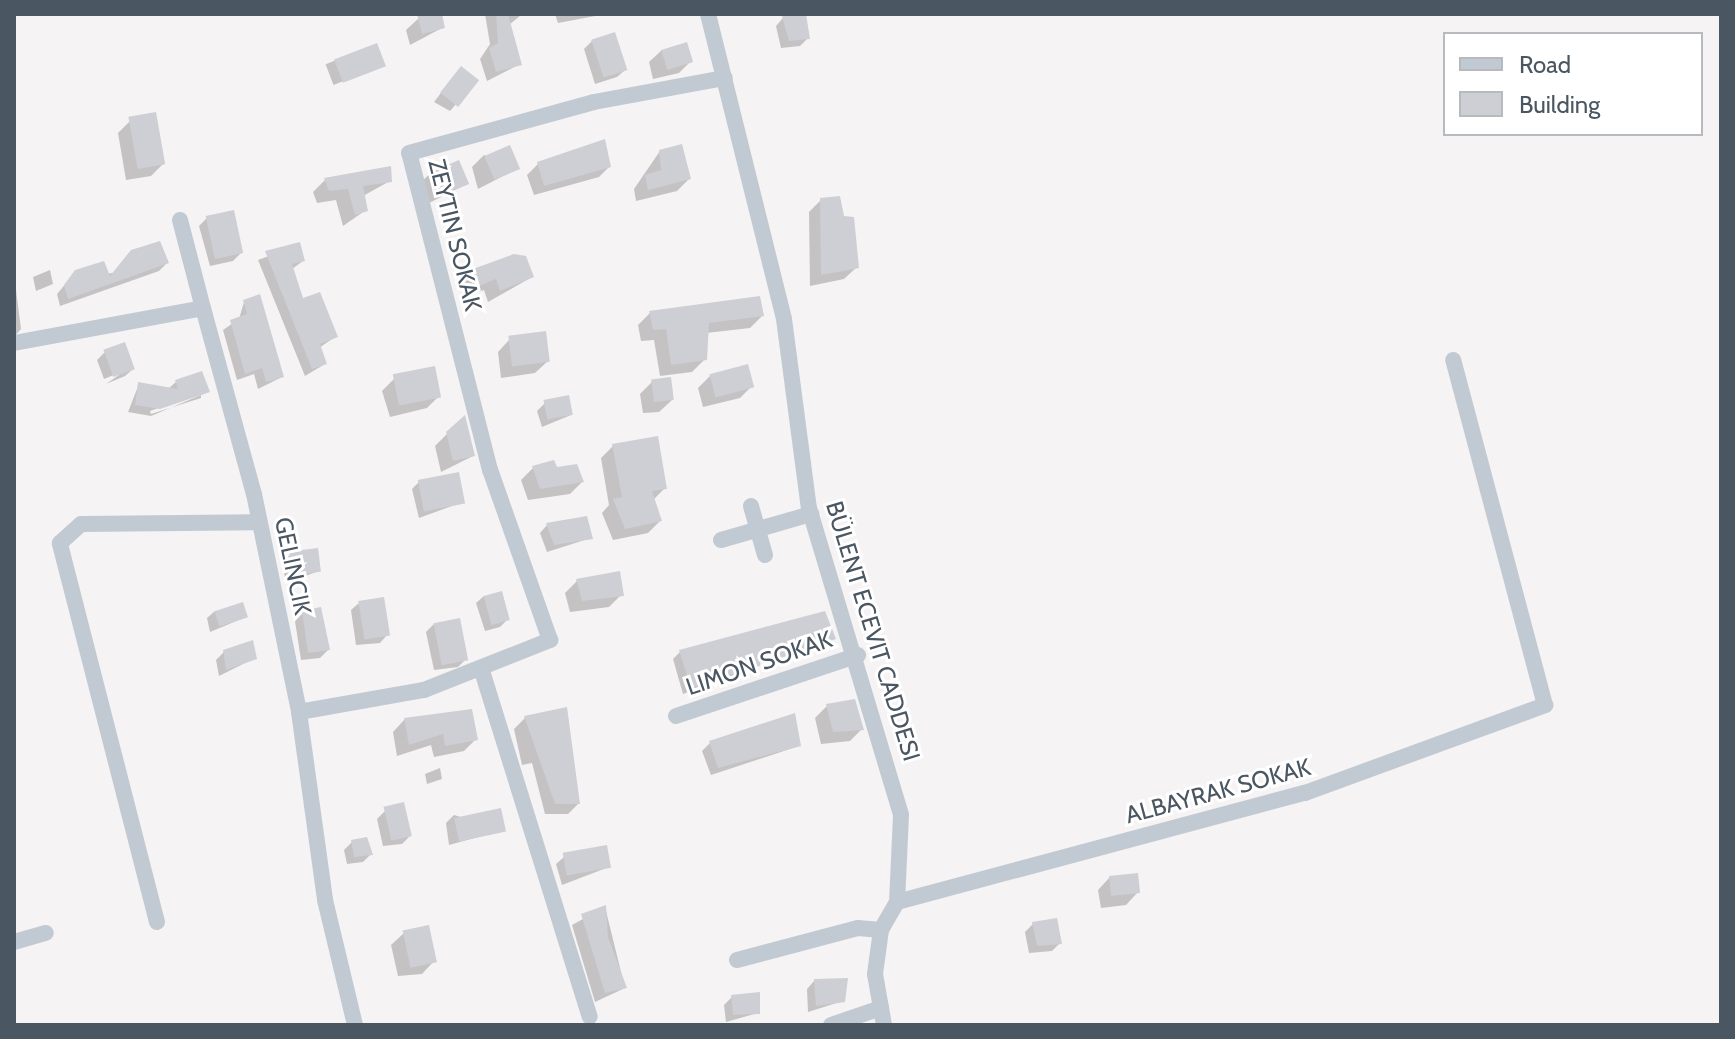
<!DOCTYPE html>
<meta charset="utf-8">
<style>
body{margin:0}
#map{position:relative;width:1735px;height:1039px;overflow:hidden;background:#f5f3f3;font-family:Cabin,sans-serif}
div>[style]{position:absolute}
.shadow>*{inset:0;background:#0003;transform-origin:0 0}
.building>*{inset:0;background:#cdcfd5;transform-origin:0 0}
.street>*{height:16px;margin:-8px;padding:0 8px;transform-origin:8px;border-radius:8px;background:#c1cad2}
span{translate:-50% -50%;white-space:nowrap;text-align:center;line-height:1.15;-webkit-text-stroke:6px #fff;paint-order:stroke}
.street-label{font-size:24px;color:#4a5661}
.frame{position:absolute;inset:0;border:16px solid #4a5661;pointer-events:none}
.legend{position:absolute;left:1443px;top:32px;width:260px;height:104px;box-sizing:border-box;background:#fff;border:2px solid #b7bbc0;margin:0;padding:10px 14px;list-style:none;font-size:24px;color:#4a5661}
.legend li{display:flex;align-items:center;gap:16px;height:40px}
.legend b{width:40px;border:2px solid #b7bbc0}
</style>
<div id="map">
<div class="shadow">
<div style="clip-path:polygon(440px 14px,442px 28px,410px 45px,406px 30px,419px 18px)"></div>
<div style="clip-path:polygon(485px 14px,521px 15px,509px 25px,520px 64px,487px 81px,480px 59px,490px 44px)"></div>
<div style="clip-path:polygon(555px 14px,606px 14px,558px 23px)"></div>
<div style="clip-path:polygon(783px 18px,808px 38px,800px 46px,781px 48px,776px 26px)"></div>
<div style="clip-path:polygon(592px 41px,625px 70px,617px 77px,595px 84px,584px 49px)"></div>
<div style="left:376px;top:45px;width:22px;height:54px;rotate:69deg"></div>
<div style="clip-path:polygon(662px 50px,691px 61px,679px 73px,653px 79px,649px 62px)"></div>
<div style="clip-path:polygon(454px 76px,457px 103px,450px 111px,434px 102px)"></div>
<div style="clip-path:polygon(130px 121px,163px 164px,151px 176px,126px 180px,118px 133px)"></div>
<div style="clip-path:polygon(604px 142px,609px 167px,599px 177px,534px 195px,527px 175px,538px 164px)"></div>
<div style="clip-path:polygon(660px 151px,689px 179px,677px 191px,636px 201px,634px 189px)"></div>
<div style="clip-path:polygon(484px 155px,517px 169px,478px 189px,472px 167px)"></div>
<div style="clip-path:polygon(434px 170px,467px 184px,427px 204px,421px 182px)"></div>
<div style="clip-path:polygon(361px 172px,390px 181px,363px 196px,366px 210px,343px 226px,336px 200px,317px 203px,313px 192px,325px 180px)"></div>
<div style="clip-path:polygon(821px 200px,857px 267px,844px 279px,810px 286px,809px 212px)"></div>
<div style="clip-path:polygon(207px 218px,241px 253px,233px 261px,210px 266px,199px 226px)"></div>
<div style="clip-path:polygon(299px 245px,303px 261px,292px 269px,301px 301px,335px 337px,319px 348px,325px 364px,305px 376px,258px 260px)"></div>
<div style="clip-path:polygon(167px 263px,159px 271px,60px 306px,57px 294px,68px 281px)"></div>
<div style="clip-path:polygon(50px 270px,53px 284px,36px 291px,33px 277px)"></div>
<div style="clip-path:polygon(474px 270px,532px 277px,488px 302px,484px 290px,467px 296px,462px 282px)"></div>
<div style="clip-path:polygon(16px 290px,21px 329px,14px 337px,14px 290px)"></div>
<div style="clip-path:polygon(244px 302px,282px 377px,258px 389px,254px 374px,237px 380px,223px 330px,239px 319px)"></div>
<div style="clip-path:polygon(650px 313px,762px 316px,750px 328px,706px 333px,705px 359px,692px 372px,660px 376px,654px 340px,641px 341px,638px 325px)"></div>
<div style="clip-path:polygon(510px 339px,548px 361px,535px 373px,501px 378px,498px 352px)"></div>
<div style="clip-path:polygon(105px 352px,133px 369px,125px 376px,106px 384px,126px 370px,104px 379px,97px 360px)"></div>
<div style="clip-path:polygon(710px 376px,752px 386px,740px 398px,703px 407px,698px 388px)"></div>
<div style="clip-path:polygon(394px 379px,439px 396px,427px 408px,390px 417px,382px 391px)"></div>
<div style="clip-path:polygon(evenodd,176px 382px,208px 392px,151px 416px,128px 412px,139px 384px,168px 389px,176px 382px,201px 393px,201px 398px,151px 414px,150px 411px,201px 393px)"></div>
<div style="clip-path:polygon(652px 382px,672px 400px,659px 412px,643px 413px,640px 394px)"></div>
<div style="clip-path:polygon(545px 403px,571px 415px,542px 427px,537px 411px)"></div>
<div style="clip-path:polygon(447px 434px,473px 456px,441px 472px,435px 446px)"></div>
<div style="clip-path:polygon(613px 446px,665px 488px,653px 500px,660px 521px,648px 533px,613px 540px,602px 513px,609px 505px,601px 458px)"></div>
<div style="clip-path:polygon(533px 468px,556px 469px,582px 482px,570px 494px,528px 500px,521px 480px)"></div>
<div style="clip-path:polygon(419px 482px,463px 502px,419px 518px,412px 489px)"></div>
<div style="clip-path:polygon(547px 525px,591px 538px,547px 552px,540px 533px)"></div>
<div style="clip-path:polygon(290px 555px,319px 571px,286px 583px,282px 563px)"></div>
<div style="clip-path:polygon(577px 581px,621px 595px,609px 607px,570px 612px,565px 593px)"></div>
<div style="clip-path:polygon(484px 596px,508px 619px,500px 627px,485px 631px,476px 603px)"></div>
<div style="clip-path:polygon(359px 603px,387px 635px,380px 643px,356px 645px,351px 610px)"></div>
<div style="clip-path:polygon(215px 611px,246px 617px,210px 632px,207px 618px)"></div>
<div style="clip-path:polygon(303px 613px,328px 650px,320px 658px,301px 660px,295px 621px)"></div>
<div style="clip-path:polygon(434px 624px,466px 659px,458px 667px,434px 670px,426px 632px)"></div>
<div style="clip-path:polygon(834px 638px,683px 694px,673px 659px,680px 652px)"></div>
<div style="clip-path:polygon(224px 652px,255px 658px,219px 676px,216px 660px)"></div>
<div style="clip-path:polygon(827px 706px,862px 729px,850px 741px,821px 744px,815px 718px)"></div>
<div style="clip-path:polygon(566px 710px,578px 804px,568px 814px,545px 814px,532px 763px,522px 765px,514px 729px,525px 718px)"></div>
<div style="clip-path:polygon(405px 719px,476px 739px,464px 751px,434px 757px,431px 745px,397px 756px,393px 732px)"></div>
<div style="clip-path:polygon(710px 743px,799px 746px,711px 775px,702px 751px)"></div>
<div style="clip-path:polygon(440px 768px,442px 779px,427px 784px,425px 774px)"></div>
<div style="clip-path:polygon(385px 811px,410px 836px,402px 844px,383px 846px,377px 819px)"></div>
<div style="clip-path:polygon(454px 815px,504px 830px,449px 845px,446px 823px)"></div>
<div style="clip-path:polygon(352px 842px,371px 854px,363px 862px,347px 864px,344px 850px)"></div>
<div style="clip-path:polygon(564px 857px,609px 867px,562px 885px,556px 864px)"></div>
<div style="clip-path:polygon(1110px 877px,1138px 892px,1126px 905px,1101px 908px,1098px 890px)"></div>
<div style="clip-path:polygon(605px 907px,625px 988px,595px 1002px,572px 925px)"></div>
<div style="clip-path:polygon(1033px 924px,1060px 943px,1052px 951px,1029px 953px,1025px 932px)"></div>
<div style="clip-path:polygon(404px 933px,434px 961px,422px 974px,398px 976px,391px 945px)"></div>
<div style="clip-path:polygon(814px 981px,843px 1001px,808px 1012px,807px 989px)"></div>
<div style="clip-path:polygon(732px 997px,758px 1013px,726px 1022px,724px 1005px)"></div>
</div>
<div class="building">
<div style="clip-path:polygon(417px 14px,442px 14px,445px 28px,422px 34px)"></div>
<div style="clip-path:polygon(496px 14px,508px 14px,522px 65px,496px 72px,489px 48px,498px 43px)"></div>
<div style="clip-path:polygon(799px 14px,806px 14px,810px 39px,789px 41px,782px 16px)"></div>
<div style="left:615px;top:32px;width:40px;height:25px;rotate:72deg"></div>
<div style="left:687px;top:42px;width:21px;height:27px;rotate:73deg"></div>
<div style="left:377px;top:43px;width:25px;height:46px;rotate:69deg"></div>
<div style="left:461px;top:66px;width:23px;height:34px;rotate:38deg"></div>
<div style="left:156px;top:112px;width:53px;height:28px;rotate:80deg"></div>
<div style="clip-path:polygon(605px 139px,611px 167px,544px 186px,537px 162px)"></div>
<div style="clip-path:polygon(682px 144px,691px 179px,648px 190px,645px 175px,661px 170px,659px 150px)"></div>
<div style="left:510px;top:145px;width:26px;height:28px;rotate:67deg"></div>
<div style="left:459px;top:160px;width:26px;height:28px;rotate:67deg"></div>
<div style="clip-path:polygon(391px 166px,392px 182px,363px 186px,368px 211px,355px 215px,348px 189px,329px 191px,324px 178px)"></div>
<div style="clip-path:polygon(840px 196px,844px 216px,854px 217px,859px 268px,821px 275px,820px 198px)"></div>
<div style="left:234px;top:210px;width:44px;height:29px;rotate:78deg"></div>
<div style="clip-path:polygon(160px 241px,169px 263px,68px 299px,64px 285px,75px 270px,104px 261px,110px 276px,131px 250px)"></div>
<div style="clip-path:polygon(300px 242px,305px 261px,292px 264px,303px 298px,320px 292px,338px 337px,320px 344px,327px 364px,312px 369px,265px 251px)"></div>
<div style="clip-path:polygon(514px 254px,526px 256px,534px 277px,500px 291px,496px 279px,479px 286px,473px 269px)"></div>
<div style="clip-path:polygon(260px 294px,284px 377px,266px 382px,262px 368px,245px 374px,230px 320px,247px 314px,243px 300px)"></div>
<div style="clip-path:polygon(760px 296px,764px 316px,709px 323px,707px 360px,671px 365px,666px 329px,653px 330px,649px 311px)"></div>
<div style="left:546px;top:331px;width:31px;height:38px;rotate:83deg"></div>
<div style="left:125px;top:342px;width:29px;height:23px;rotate:70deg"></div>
<div style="left:748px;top:364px;width:24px;height:40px;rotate:75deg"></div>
<div style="left:435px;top:366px;width:32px;height:43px;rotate:79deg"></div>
<div style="clip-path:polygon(202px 371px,210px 392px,160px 409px,135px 405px,138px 382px,178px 389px,175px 380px)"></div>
<div style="left:671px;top:377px;width:23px;height:20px;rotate:83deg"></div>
<div style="left:569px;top:395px;width:20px;height:26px;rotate:79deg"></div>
<div style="clip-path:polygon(465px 415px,475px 456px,453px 461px,446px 432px)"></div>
<div style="clip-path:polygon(658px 436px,667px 489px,652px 491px,662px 521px,625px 529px,613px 499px,622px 497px,612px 444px)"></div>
<div style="clip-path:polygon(554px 460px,557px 467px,577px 464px,584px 482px,540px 489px,532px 466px)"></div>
<div style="left:459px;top:472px;width:32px;height:42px;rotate:79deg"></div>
<div style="clip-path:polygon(587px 516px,593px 539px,554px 545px,546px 523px)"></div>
<div style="left:318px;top:548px;width:24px;height:29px;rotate:83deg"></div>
<div style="clip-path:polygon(620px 571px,624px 596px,582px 601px,576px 579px)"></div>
<div style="left:502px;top:591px;width:30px;height:19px;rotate:75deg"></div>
<div style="left:384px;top:597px;width:39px;height:26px;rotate:81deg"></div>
<div style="left:243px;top:602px;width:16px;height:30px;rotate:72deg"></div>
<div style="clip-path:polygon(321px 607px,330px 650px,308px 653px,302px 611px)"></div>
<div style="clip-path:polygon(825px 611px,836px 639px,691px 688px,679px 650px)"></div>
<div style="left:460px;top:618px;width:43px;height:27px;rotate:79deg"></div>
<div style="clip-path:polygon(253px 640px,257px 659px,226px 670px,223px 650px)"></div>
<div style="clip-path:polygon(855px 699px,864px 730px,833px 732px,826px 704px)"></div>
<div style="clip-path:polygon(567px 707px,580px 804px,555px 804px,524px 716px)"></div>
<div style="clip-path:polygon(472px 709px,478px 740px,445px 746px,443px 734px,409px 745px,404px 718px)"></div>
<div style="clip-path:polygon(795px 713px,801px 746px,718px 768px,709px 741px)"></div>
<div style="left:404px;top:802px;width:35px;height:21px;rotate:77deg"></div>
<div style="left:501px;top:808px;width:24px;height:48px;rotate:78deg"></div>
<div style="clip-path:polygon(367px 837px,373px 855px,354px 857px,351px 840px)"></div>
<div style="left:607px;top:845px;width:23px;height:45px;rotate:80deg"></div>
<div style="left:1138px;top:873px;width:20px;height:29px;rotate:84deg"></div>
<div style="clip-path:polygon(606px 905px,608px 937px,627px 988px,605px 993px,581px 914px)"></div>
<div style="clip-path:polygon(1057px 918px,1062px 944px,1037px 946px,1032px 922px)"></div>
<div style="left:429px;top:925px;width:38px;height:27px;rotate:78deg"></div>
<div style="clip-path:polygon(848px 978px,845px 1002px,816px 1006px,814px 979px)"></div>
<div style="clip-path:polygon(760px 992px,760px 1014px,733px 1015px,731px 995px)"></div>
</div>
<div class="street">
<div style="left:708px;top:14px;width:314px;rotate:76deg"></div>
<div style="left:784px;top:319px;width:191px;rotate:82.5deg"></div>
<div style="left:809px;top:508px;width:320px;rotate:73.3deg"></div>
<div style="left:901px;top:815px;width:87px;rotate:92.6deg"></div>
<div style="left:897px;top:902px;width:32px;rotate:120deg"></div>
<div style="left:881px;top:930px;width:44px;rotate:97.8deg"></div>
<div style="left:875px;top:974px;width:52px;rotate:80deg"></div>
<div style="left:180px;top:220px;width:91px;rotate:75.4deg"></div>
<div style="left:14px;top:343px;width:192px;rotate:-10.5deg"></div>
<div style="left:203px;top:308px;width:193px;rotate:74.7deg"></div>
<div style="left:254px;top:494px;width:223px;rotate:78.3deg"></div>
<div style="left:299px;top:712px;width:190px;rotate:82.1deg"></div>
<div style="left:325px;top:900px;width:129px;rotate:76.5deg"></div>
<div style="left:751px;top:506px;width:51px;rotate:74.1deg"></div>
<div style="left:721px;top:540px;width:94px;rotate:-16.1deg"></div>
<div style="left:482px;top:671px;width:362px;rotate:72.7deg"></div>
<div style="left:299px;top:712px;width:127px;rotate:-10deg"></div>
<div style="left:424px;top:690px;width:136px;rotate:-21.6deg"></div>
<div style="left:550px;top:640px;width:180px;rotate:-109.4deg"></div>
<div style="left:490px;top:470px;width:327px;rotate:-104.3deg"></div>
<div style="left:409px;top:153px;width:192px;rotate:-15.4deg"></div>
<div style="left:594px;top:102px;width:133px;rotate:-10.4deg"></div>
<div style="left:676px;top:716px;width:192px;rotate:-18.5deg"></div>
<div style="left:897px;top:902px;width:422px;rotate:-15deg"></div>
<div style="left:1305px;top:793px;width:256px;rotate:-20.1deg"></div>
<div style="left:1545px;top:705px;width:357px;rotate:-104.9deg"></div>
<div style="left:157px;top:922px;width:391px;rotate:-104.4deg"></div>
<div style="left:60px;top:543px;width:28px;rotate:-42deg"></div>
<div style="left:81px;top:524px;width:178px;rotate:-0.6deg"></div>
<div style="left:14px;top:942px;width:33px;rotate:-16deg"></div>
<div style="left:737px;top:960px;width:125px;rotate:-14.8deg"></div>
<div style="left:858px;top:928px;width:23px;rotate:5deg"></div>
<div style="left:831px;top:1025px;width:53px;rotate:-18.8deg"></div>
</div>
<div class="street-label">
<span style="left:455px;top:235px;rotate:76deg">ZEYTIN SOKAK</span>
<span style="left:293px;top:566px;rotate:78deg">GELINCIK</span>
<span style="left:873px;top:631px;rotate:73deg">BÜLENT ECEVIT CADDESI</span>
<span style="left:759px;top:663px;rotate:-19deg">LIMON SOKAK</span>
<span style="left:1218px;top:791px;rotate:-15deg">ALBAYRAK SOKAK</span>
</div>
<div class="frame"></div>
<ul class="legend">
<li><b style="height:10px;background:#c1cad2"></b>Road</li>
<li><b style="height:22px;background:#cdcfd5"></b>Building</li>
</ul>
</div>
